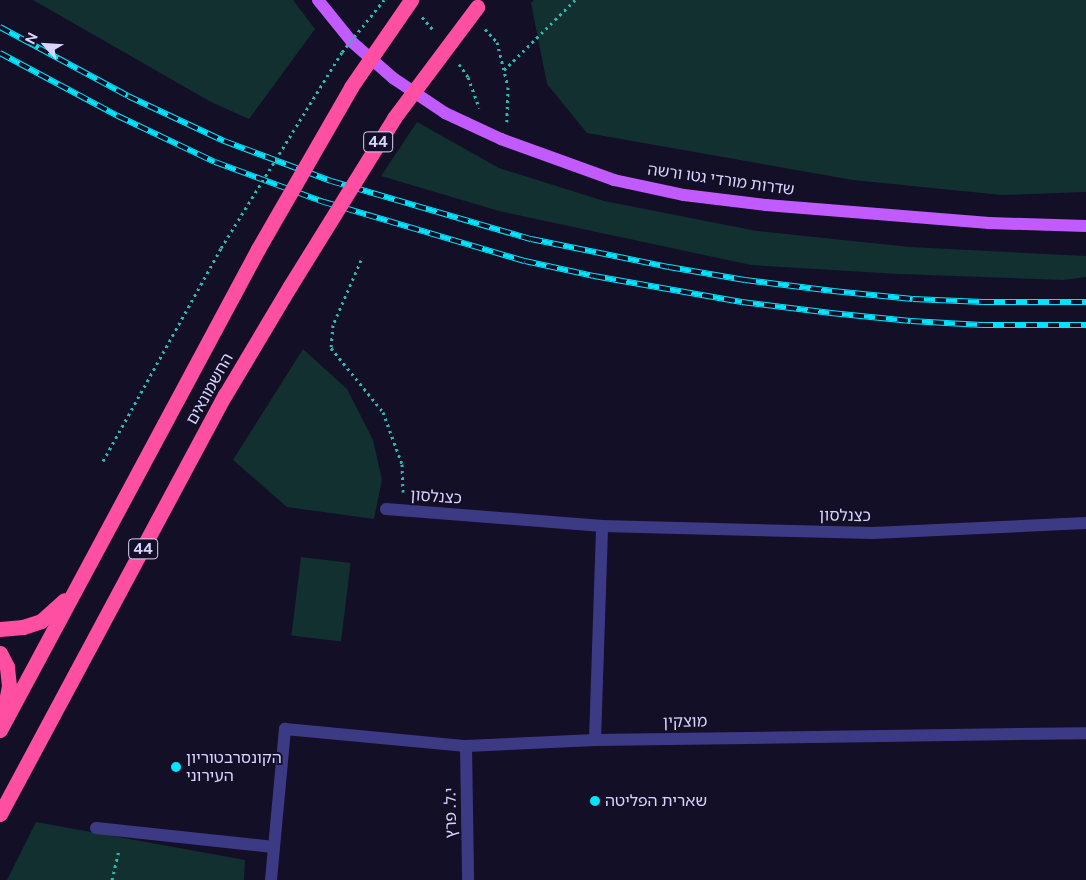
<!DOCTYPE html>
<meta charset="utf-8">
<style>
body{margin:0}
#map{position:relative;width:1086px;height:880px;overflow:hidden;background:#130f26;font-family:"Public Sans","Noto Sans Hebrew",sans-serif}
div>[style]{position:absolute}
.green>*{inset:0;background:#12302f;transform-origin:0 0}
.path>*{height:3px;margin-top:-1.5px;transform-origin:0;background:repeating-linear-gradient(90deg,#2fb8b0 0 2.5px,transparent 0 6.5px)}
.minor>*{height:12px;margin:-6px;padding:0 6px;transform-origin:6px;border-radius:6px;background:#3d3a85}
.major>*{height:12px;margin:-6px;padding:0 6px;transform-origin:6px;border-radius:6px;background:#c25bff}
.highway>*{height:15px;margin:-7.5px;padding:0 7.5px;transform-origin:7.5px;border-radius:7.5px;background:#ff4fa3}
.rail>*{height:5.5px;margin-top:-2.75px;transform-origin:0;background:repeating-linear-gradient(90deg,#130f26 0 11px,#00e5ff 0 22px);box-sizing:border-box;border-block:1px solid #00e5ff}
.path-bridge>*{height:3px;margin-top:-1.5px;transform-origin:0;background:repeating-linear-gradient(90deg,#2fb8b0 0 2.5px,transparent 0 6.5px)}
.highway-bridge>*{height:15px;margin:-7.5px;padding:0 7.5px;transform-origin:7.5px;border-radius:7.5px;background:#ff4fa3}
.dots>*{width:14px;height:14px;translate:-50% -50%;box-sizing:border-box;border:2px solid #130f26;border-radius:50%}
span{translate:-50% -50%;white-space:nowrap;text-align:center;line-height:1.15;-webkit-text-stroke:4px #130f26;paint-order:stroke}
.shield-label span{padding:1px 4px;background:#130f26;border:1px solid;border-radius:4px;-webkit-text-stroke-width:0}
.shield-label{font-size:15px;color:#d9d4ff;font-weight:700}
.street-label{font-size:16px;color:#d9d4ff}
.poi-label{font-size:16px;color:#d9d4ff}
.left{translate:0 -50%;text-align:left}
.north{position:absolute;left:20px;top:20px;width:50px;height:50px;-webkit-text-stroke:4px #130f26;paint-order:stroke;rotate:296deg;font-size:14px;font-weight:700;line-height:20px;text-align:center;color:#d9d4ff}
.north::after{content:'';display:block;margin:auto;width:18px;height:22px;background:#d9d4ff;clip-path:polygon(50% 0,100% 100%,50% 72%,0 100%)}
</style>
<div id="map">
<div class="green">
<div style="clip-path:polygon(33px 0,293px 0,315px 29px,249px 119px,211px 102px)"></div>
<div style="clip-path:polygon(534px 0,1086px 0,1086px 192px,1002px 195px,853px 180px,587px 133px,547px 84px,531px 3px)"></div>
<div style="clip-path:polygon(417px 122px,499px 168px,604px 201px,757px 231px,910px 247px,1086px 256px,1086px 277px,1063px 280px,899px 274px,751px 265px,499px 211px,381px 176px)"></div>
<div style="clip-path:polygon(303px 349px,347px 389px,373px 440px,382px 480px,374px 519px,287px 507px,233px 460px)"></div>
<div style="left:301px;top:557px;width:50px;height:79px;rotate:7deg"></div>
<div style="clip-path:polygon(36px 822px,245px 860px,244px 880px,7px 880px)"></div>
</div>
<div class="path">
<div style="left:422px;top:17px;width:18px;rotate:49deg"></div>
<div style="left:485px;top:29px;width:18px;rotate:47deg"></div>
<div style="left:497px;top:42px;width:46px;rotate:76.3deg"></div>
<div style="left:508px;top:87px;width:35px;rotate:92deg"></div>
<div style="left:459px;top:64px;width:16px;rotate:55deg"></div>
<div style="left:468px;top:77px;width:33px;rotate:70deg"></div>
<div style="left:504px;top:70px;width:100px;rotate:-44.6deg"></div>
<div style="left:361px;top:260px;width:71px;rotate:113.3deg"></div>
<div style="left:333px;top:325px;width:23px;rotate:95deg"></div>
<div style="left:331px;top:348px;width:82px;rotate:50.9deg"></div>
<div style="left:383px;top:412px;width:55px;rotate:69.9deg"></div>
<div style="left:402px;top:464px;width:28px;rotate:88deg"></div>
<div style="left:103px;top:461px;width:244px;rotate:-61deg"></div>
<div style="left:112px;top:880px;width:32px;rotate:-77deg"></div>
</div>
<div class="minor">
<div style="left:386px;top:509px;width:217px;rotate:4.5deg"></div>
<div style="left:602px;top:526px;width:271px;rotate:1.5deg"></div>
<div style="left:873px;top:533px;width:213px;rotate:-2.7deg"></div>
<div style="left:595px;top:740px;width:214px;rotate:-88.1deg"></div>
<div style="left:466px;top:746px;width:134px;rotate:89.1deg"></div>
<div style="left:96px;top:828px;width:179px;rotate:6.1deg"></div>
<div style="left:271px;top:880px;width:152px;rotate:-84.7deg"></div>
<div style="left:285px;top:729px;width:182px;rotate:5.4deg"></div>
<div style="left:466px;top:746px;width:129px;rotate:-2.7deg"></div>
<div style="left:595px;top:740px;width:491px;rotate:-0.8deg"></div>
</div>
<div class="major">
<div style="left:318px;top:0;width:54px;rotate:51deg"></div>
<div style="left:352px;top:42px;width:55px;rotate:41.3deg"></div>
<div style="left:393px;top:78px;width:63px;rotate:33.9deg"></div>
<div style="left:445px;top:113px;width:62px;rotate:24.9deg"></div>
<div style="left:501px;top:139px;width:120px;rotate:19.9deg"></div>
<div style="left:614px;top:180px;width:72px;rotate:12.1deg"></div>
<div style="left:684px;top:195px;width:83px;rotate:7deg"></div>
<div style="left:766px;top:205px;width:224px;rotate:4.6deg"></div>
<div style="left:989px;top:223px;width:97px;rotate:1.8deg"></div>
</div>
<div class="highway">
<div style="left:0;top:629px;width:23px;rotate:-5deg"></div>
<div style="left:23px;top:627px;width:19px;rotate:-18deg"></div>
<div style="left:41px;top:621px;width:31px;rotate:-42deg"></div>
<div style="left:0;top:653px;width:16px;rotate:63deg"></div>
<div style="left:7px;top:667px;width:19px;rotate:84deg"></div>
<div style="left:9px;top:686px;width:26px;rotate:101deg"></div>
<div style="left:0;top:730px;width:546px;rotate:-61.79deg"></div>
<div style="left:0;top:814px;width:476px;rotate:-61.8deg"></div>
<div style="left:225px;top:395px;width:127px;rotate:-59.2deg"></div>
</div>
<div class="rail">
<div style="left:0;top:27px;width:145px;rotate:28.3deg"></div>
<div style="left:128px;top:96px;width:106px;rotate:25.1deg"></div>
<div style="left:224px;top:141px;width:114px;rotate:20.5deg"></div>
<div style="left:331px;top:181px;width:208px;rotate:16.2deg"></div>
<div style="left:531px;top:239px;width:141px;rotate:11.5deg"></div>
<div style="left:669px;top:267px;width:77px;rotate:9.7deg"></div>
<div style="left:745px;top:280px;width:89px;rotate:7.1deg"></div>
<div style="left:833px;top:291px;width:80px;rotate:5.7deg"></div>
<div style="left:913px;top:299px;width:70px;rotate:2.5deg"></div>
<div style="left:983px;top:302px;width:103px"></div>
<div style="left:0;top:53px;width:134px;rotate:28.1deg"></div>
<div style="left:118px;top:116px;width:107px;rotate:25.4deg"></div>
<div style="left:215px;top:162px;width:116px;rotate:20.2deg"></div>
<div style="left:324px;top:202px;width:209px;rotate:16.4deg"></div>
<div style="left:525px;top:261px;width:71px;rotate:12.3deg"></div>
<div style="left:594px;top:276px;width:150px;rotate:10deg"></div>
<div style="left:742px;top:302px;width:90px;rotate:7deg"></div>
<div style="left:831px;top:313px;width:80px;rotate:5.7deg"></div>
<div style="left:911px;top:321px;width:71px;rotate:3.2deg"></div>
<div style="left:982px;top:325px;width:104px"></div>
</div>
<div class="path-bridge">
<div style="left:221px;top:248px;width:230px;rotate:-58.3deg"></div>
<div style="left:342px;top:52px;width:67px;rotate:-51.1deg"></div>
</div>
<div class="highway-bridge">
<div style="left:258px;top:249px;width:187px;rotate:-60.1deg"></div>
<div style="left:351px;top:87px;width:106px;rotate:-55.4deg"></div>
<div style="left:290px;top:286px;width:198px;rotate:-58.2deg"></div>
<div style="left:394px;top:118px;width:139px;rotate:-53.2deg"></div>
</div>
<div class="dots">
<div style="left:176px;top:767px;background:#00e5ff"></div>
<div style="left:595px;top:801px;background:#00e5ff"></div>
</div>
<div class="shield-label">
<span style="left:378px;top:142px">44</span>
<span style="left:143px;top:549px">44</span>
</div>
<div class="street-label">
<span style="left:721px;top:180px;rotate:8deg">שדרות מורדי גטו ורשה</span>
<span style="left:210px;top:389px;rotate:-61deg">החשמונאים</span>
<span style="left:436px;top:497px;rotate:4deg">כצנלסון</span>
<span style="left:845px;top:516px;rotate:1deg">כצנלסון</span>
<span style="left:685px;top:722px;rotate:-1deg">מוצקין</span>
<span style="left:451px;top:813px;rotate:-91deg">י.ל. פרץ</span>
</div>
<div class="poi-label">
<span class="left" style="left:186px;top:767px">הקונסרבטוריון<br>העירוני</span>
<span class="left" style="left:605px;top:801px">שארית הפליטה</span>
</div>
<div class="north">N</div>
</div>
